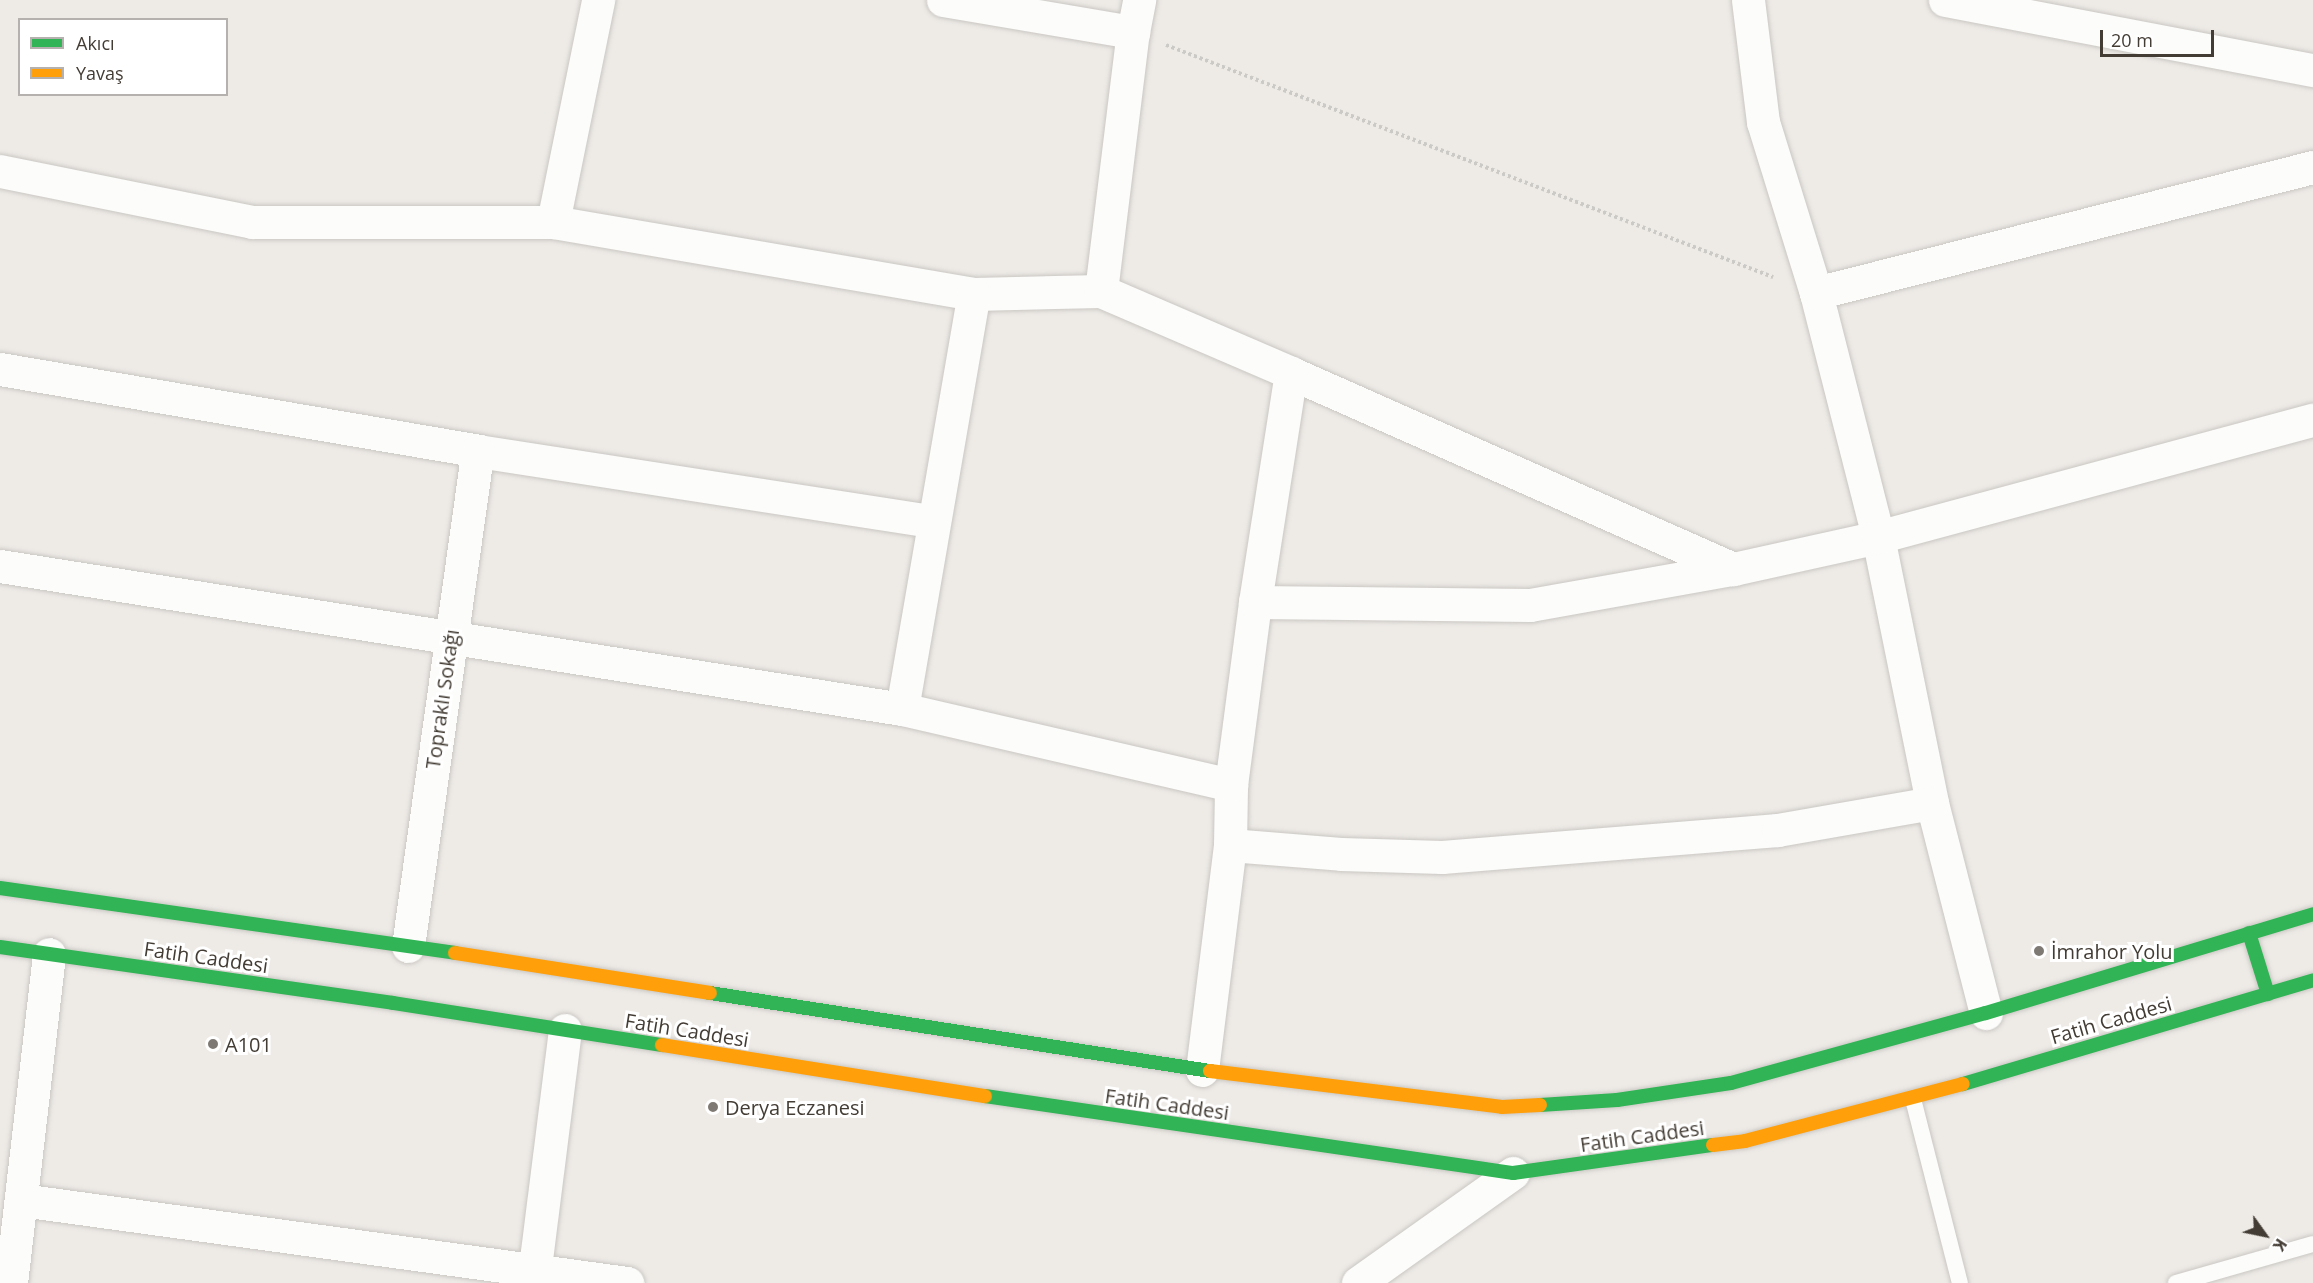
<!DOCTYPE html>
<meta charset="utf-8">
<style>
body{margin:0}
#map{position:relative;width:2313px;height:1283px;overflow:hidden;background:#eeebe7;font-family:"Open Sans",sans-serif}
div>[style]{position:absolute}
.path>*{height:4px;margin-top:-2px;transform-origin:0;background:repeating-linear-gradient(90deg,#cccac6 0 3px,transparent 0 6px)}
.roads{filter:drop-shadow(0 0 2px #cac7c3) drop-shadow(0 0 2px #cac7c3)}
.lane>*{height:16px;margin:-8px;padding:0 8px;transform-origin:8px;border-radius:8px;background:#fcfcfb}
.street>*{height:33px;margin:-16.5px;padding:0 16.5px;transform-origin:16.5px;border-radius:16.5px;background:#fcfcfb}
.fast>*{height:14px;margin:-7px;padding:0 7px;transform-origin:7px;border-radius:7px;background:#30b455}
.slow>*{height:14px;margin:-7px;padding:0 7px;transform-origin:7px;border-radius:7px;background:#ff9f0a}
.dots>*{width:16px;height:16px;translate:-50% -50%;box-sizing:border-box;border:3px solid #fff;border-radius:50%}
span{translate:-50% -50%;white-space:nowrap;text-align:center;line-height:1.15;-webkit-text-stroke:6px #fff;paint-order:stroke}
.street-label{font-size:20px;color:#433c34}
.poi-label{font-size:20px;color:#433c34}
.left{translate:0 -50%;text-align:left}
.legend{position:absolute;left:18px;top:18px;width:210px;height:78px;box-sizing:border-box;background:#fff;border:2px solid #b4b1ae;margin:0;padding:8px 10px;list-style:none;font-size:18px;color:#433c34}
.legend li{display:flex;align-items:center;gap:12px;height:30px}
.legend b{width:30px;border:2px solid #b4b1ae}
.north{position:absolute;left:2235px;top:1205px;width:60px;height:60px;-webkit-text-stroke:4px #fff;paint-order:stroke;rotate:123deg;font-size:16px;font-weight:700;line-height:24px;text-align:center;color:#433c34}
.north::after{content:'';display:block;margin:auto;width:21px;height:27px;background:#433c34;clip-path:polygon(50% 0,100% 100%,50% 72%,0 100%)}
.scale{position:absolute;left:2100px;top:30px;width:114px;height:27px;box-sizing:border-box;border:3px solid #433c34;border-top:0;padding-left:8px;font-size:18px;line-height:21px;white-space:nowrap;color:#433c34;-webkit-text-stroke:4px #fff;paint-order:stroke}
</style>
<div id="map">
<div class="path">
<div style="left:1166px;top:45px;width:650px;rotate:20.92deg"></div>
</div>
<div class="roads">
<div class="lane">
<div style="left:1913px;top:1099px;width:190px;rotate:75.7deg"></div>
<div style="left:2176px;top:1283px;width:142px;rotate:-15.9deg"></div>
</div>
<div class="street">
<div style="left:943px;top:0;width:193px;rotate:9.6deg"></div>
<div style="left:1748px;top:0;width:123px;rotate:83deg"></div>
<div style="left:1763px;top:122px;width:179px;rotate:72.8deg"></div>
<div style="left:1816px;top:293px;width:252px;rotate:75.7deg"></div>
<div style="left:1878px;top:537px;width:271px;rotate:78.5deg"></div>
<div style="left:1932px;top:803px;width:217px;rotate:75.6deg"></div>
<div style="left:1945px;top:0;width:375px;rotate:10.8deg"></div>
<div style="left:0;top:171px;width:257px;rotate:11.4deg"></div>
<div style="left:252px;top:222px;width:301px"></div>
<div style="left:553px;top:222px;width:427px;rotate:9.7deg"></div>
<div style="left:974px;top:294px;width:127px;rotate:-1.4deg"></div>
<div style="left:1101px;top:291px;width:207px;rotate:23.3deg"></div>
<div style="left:1291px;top:373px;width:484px;rotate:23.9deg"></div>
<div style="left:1733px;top:569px;width:148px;rotate:-12.4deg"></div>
<div style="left:1878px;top:537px;width:450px;rotate:-15.1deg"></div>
<div style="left:553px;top:222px;width:227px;rotate:-78.5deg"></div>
<div style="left:1101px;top:291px;width:261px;rotate:-83deg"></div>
<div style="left:1133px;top:32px;width:33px;rotate:-79deg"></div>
<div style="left:1816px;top:293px;width:513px;rotate:-14.23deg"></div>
<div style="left:0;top:369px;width:485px;rotate:9.7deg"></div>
<div style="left:478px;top:451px;width:461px;rotate:8.8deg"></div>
<div style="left:0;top:566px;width:913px;rotate:9.01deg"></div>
<div style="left:902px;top:709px;width:338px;rotate:13deg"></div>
<div style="left:1255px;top:602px;width:275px;rotate:0.6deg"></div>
<div style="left:1530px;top:605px;width:206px;rotate:-10.1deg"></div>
<div style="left:902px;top:709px;width:421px;rotate:-80.2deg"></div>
<div style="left:1230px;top:845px;width:111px;rotate:4.6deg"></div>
<div style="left:1341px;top:854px;width:101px;rotate:1.7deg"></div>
<div style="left:1442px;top:857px;width:337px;rotate:-4.6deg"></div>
<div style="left:1778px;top:830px;width:156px;rotate:-9.9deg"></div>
<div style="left:408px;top:946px;width:500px;rotate:-82deg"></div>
<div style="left:1202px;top:1070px;width:227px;rotate:-82.9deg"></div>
<div style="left:1230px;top:845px;width:60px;rotate:-89deg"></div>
<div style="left:1231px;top:785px;width:185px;rotate:-82.5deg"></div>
<div style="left:1255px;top:602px;width:232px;rotate:-81.1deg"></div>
<div style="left:21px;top:1200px;width:612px;rotate:7.8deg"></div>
<div style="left:11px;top:1283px;width:331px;rotate:-83.4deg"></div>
<div style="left:533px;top:1283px;width:255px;rotate:-82.8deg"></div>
<div style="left:1358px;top:1283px;width:190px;rotate:-35.4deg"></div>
</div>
<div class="fast">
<div style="left:0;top:888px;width:460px;rotate:8.1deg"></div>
<div style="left:2249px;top:933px;width:64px;rotate:72.7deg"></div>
<div style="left:0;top:947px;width:397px;rotate:8.1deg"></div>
<div style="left:393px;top:1003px;width:272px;rotate:8.9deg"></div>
<div style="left:710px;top:993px;width:506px;rotate:8.87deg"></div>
<div style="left:1963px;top:1084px;width:365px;rotate:-16.5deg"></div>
<div style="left:985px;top:1096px;width:534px;rotate:8.3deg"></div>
<div style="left:1513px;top:1173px;width:202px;rotate:-8deg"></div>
<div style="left:1540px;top:1105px;width:77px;rotate:-3.7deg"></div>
<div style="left:1617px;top:1100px;width:115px;rotate:-8.5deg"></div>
<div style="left:1731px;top:1083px;width:264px;rotate:-15.4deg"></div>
<div style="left:1986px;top:1013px;width:342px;rotate:-16.8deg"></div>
</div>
<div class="slow">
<div style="left:455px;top:953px;width:258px;rotate:8.9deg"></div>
<div style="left:662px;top:1045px;width:327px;rotate:9deg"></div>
<div style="left:1210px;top:1071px;width:294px;rotate:7deg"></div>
<div style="left:1502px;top:1107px;width:38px;rotate:-3deg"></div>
<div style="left:1713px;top:1145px;width:32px;rotate:-7deg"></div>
<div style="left:1745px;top:1141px;width:225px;rotate:-14.7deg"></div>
</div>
</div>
<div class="dots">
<div style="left:2039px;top:951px;background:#7f7973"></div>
<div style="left:213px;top:1044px;background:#7f7973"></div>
<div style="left:713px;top:1107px;background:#7f7973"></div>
</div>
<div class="street-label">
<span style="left:442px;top:699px;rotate:-82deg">Topraklı Sokağı</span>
<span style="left:206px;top:957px;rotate:8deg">Fatih Caddesi</span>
<span style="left:2111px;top:1020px;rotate:-16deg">Fatih Caddesi</span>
<span style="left:687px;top:1030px;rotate:9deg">Fatih Caddesi</span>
<span style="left:1167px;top:1104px;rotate:8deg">Fatih Caddesi</span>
<span style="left:1642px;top:1136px;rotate:-8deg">Fatih Caddesi</span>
</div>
<div class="poi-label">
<span class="left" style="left:2051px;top:951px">İmrahor Yolu</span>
<span class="left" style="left:225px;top:1044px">A101</span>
<span class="left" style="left:725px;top:1107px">Derya Eczanesi</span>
</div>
<ul class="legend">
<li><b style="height:8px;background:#30b455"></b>Akıcı</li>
<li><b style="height:8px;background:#ff9f0a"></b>Yavaş</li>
</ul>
<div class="north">K</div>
<div class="scale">20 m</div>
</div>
